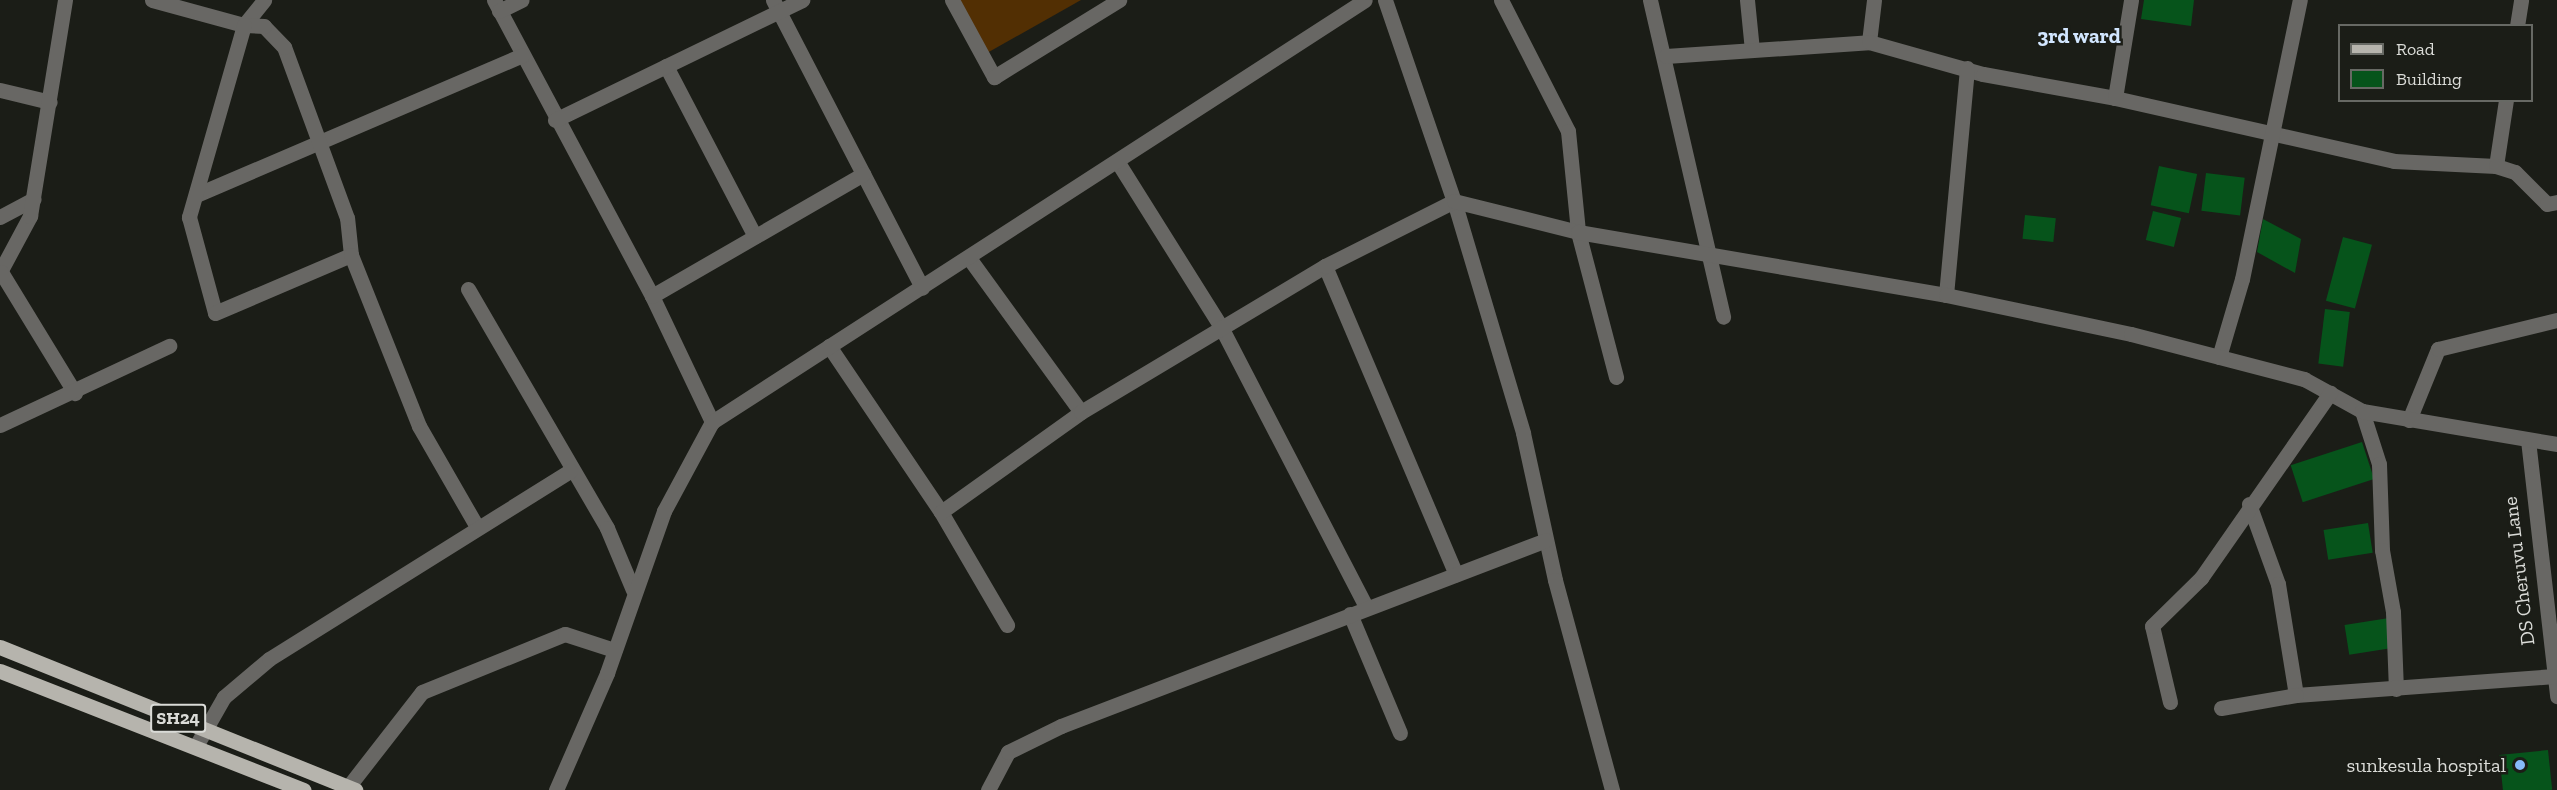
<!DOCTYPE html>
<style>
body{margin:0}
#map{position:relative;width:2557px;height:790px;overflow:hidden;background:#1b1d17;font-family:"Zilla Slab",serif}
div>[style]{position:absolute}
.green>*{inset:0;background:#522f03}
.building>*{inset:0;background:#06541b;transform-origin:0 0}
.minor>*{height:15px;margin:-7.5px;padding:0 7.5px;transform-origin:7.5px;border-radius:7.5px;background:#686764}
.major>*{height:15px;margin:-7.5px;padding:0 7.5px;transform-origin:7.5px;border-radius:7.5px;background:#b6b4ad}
.dots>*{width:16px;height:16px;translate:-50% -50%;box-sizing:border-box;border:3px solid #1b1d17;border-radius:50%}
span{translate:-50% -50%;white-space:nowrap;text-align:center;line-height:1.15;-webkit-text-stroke:5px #1b1d17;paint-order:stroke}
.shield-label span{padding:2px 4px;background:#1b1d17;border:2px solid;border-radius:4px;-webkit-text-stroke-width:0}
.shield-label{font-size:18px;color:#dadbd7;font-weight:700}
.street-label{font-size:20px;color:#dadbd7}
.poi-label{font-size:20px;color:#dadbd7}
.right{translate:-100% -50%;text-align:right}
.neighbourhood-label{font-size:21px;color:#d2e6ff;font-weight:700}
.legend{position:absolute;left:2338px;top:24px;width:195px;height:78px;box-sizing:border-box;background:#1b1d17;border:2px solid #676964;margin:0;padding:8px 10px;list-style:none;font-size:18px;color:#dadbd7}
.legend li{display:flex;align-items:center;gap:12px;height:30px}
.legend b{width:30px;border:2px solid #676964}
</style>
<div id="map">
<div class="green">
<div style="clip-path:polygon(958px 0,1081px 0,987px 53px)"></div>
</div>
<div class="building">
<div style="clip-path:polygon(2144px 0,2194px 0,2191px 26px,2141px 19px)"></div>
<div style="left:2159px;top:166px;width:39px;height:40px;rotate:12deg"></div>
<div style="left:2206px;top:173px;width:39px;height:38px;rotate:7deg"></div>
<div style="left:2153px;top:211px;width:29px;height:30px;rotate:14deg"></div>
<div style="left:2025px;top:215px;width:31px;height:24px;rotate:6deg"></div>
<div style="clip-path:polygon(2263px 219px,2301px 239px,2295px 273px,2257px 252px)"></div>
<div style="left:2343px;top:237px;width:30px;height:66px;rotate:15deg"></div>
<div style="left:2325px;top:309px;width:25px;height:55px;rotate:7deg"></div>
<div style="left:2362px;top:442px;width:39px;height:75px;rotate:72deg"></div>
<div style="left:2368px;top:523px;width:30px;height:45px;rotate:81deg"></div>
<div style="left:2389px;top:618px;width:30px;height:45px;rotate:81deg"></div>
<div style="left:2548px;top:750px;width:40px;height:49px;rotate:84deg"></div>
</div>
<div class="minor">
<div style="left:152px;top:0;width:95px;rotate:15.2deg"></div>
<div style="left:244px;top:25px;width:32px;rotate:-51deg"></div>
<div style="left:494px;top:0;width:336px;rotate:61.9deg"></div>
<div style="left:652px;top:296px;width:140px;rotate:64.5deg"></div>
<div style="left:773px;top:0;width:324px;rotate:62.6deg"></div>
<div style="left:952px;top:0;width:88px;rotate:61.4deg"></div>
<div style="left:994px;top:77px;width:147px;rotate:-31.6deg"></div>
<div style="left:1385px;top:0;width:213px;rotate:71.1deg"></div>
<div style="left:1454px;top:201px;width:242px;rotate:73.4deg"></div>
<div style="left:1523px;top:433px;width:150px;rotate:77.7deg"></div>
<div style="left:1555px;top:580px;width:218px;rotate:74.8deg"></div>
<div style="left:1501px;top:0;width:147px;rotate:62.9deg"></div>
<div style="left:1568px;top:131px;width:101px;rotate:84.3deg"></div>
<div style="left:1578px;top:232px;width:150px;rotate:75.3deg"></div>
<div style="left:1650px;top:0;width:325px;rotate:77deg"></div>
<div style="left:1747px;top:0;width:50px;rotate:84.3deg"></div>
<div style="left:499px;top:11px;width:25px;rotate:-26deg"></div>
<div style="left:2517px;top:26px;width:26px;rotate:-81deg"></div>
<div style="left:1869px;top:42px;width:42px;rotate:-83.2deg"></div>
<div style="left:1666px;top:56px;width:203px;rotate:-3.9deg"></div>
<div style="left:1869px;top:42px;width:118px;rotate:15.7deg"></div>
<div style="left:1983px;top:74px;width:134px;rotate:10.3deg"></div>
<div style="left:2115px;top:98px;width:286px;rotate:12.7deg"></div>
<div style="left:2394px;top:161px;width:102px;rotate:2.8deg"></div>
<div style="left:2496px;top:166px;width:67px;rotate:-81.4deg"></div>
<div style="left:666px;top:66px;width:192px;rotate:62.4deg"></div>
<div style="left:0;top:90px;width:51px;rotate:13.5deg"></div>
<div style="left:2115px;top:98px;width:99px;rotate:-80.7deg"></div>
<div style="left:555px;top:120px;width:275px;rotate:-25.9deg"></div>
<div style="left:1117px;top:161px;width:196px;rotate:57.9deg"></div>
<div style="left:1221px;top:327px;width:315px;rotate:62.6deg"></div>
<div style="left:2496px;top:166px;width:20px;rotate:18deg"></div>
<div style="left:2515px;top:172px;width:45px;rotate:45deg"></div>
<div style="left:2547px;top:204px;width:10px;rotate:-11deg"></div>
<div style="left:196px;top:195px;width:355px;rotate:-23.2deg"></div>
<div style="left:0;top:217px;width:38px;rotate:-28deg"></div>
<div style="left:351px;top:255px;width:37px;rotate:-96deg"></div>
<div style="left:347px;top:218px;width:182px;rotate:-110.2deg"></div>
<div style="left:284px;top:47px;width:29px;rotate:-134deg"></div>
<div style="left:264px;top:26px;width:20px;rotate:-177deg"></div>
<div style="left:244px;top:25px;width:200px;rotate:106deg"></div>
<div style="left:189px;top:217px;width:99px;rotate:74.8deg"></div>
<div style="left:215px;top:313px;width:148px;rotate:-23.1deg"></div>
<div style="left:351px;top:255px;width:184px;rotate:68.3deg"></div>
<div style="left:419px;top:426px;width:114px;rotate:60.1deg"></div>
<div style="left:969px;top:258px;width:190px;rotate:54deg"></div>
<div style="left:1325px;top:266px;width:335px;rotate:67deg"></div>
<div style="left:0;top:272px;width:64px;rotate:-61.8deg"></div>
<div style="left:30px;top:216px;width:219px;rotate:-80.8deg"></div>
<div style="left:1px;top:272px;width:142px;rotate:58.6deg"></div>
<div style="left:468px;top:289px;width:276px;rotate:59.8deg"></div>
<div style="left:607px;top:528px;width:67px;rotate:67.2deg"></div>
<div style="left:1946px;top:295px;width:228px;rotate:-84.7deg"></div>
<div style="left:652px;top:296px;width:244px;rotate:-30deg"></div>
<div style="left:829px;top:346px;width:200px;rotate:56deg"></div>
<div style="left:941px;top:512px;width:131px;rotate:59.7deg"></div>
<div style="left:2219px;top:357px;width:81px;rotate:-73.6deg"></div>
<div style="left:2242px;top:279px;width:285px;rotate:-78.3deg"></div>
<div style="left:2362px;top:411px;width:56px;rotate:72.2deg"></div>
<div style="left:2379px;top:464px;width:86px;rotate:88deg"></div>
<div style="left:2382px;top:550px;width:63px;rotate:79.9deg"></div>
<div style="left:2393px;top:612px;width:77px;rotate:87.8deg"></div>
<div style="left:2409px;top:420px;width:77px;rotate:-67.8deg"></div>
<div style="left:2438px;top:349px;width:122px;rotate:-13.7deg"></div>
<div style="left:0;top:425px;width:187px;rotate:-25.1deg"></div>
<div style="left:2528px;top:440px;width:258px;rotate:83.5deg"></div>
<div style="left:2249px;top:504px;width:85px;rotate:70.1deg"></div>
<div style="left:2278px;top:584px;width:112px;rotate:80.8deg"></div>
<div style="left:2296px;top:695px;width:259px;rotate:-4.2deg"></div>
<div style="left:941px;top:512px;width:172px;rotate:-35.5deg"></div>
<div style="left:1081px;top:412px;width:284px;rotate:-30.9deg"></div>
<div style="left:1325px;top:266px;width:144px;rotate:-26.7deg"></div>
<div style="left:1454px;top:201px;width:128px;rotate:14deg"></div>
<div style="left:1578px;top:232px;width:373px;rotate:9.7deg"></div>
<div style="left:1946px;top:295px;width:189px;rotate:11.9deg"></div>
<div style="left:2131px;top:334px;width:179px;rotate:14.6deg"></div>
<div style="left:2304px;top:379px;width:66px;rotate:28.9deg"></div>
<div style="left:2362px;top:411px;width:198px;rotate:9.6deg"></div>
<div style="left:1350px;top:614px;width:129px;rotate:67.2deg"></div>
<div style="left:2170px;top:702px;width:78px;rotate:-103.3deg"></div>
<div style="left:2152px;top:626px;width:69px;rotate:-44.4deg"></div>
<div style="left:2201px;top:578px;width:226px;rotate:-55.1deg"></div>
<div style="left:2221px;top:708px;width:76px;rotate:-9.8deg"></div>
<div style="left:196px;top:746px;width:56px;rotate:-60.3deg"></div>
<div style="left:224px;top:697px;width:59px;rotate:-40.2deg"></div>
<div style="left:269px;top:659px;width:355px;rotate:-32deg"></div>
<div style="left:348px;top:787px;width:120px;rotate:-52.1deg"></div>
<div style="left:422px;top:692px;width:154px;rotate:-22.1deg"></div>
<div style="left:565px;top:634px;width:52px;rotate:18.1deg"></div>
<div style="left:556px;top:790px;width:128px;rotate:-66.4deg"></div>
<div style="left:607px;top:673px;width:172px;rotate:-70.6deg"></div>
<div style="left:664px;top:511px;width:101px;rotate:-61.7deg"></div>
<div style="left:712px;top:422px;width:777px;rotate:-32.87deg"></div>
<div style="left:988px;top:790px;width:43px;rotate:-62.2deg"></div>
<div style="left:1008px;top:752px;width:59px;rotate:-26.1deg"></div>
<div style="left:1061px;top:726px;width:519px;rotate:-20.98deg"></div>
</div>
<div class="major">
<div style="left:0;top:647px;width:383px;rotate:21.9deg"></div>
<div style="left:0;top:671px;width:326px;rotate:21.4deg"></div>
</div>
<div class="dots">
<div style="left:2520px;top:765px;background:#86bbfb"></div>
</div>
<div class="shield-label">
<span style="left:178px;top:718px">SH24</span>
</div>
<div class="street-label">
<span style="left:2519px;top:571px;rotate:-97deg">DS Cheruvu Lane</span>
</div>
<div class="poi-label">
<span class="right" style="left:2506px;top:765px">sunkesula hospital</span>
</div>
<div class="neighbourhood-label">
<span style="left:2079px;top:36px">3rd ward</span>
</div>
<ul class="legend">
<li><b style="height:8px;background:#b6b4ad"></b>Road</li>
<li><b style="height:16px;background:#06541b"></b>Building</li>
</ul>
</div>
